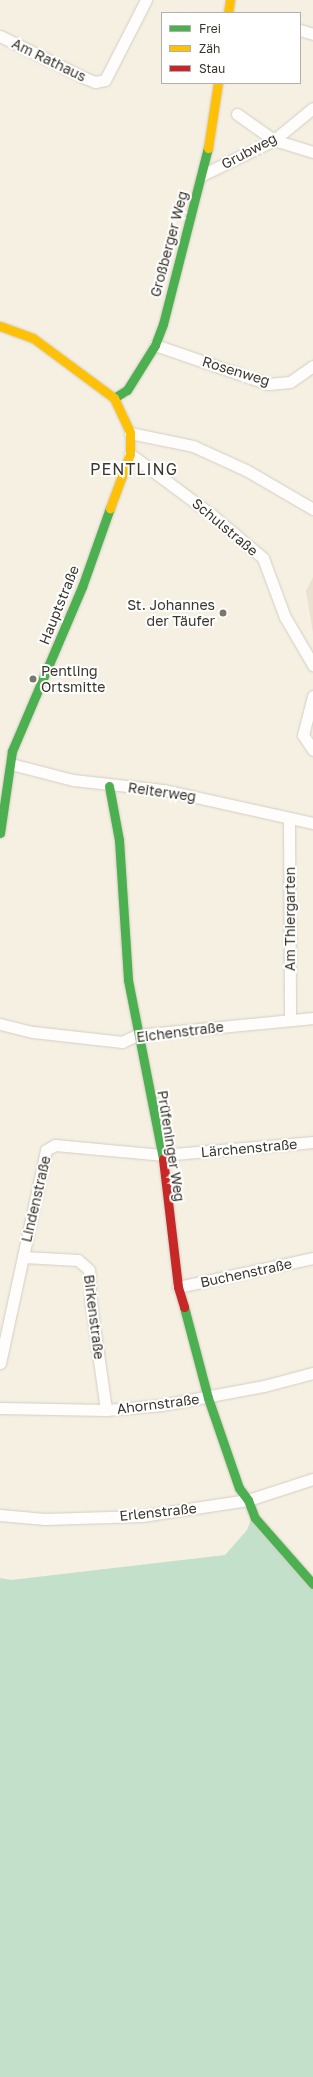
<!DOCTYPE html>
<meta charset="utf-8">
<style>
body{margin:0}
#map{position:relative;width:313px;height:2077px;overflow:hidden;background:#f6f0e2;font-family:"Golos Text",sans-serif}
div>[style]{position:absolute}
.education>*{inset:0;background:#ece1d0}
.green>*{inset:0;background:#c3e0cb}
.roads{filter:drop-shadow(0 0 1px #d2cec3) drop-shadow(0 0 1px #d2cec3)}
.street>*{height:11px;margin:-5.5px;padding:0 5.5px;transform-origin:5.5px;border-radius:5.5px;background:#fefdfb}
.fast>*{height:9px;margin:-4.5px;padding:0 4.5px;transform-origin:4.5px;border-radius:4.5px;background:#4caf50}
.slow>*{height:9px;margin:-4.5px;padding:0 4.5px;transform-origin:4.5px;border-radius:4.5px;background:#ffc107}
.jam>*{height:9px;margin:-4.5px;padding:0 4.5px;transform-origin:4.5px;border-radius:4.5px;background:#c62828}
.dots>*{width:11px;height:11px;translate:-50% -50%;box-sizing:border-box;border:2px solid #fff;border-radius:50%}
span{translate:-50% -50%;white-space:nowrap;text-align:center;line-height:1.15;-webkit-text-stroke:4px #fff;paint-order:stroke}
.street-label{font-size:14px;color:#3a362c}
.poi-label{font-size:14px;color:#3a362c}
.right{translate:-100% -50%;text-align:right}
.left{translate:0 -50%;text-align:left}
.quarter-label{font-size:16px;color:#3a362c;letter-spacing:1px}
.legend{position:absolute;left:161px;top:12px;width:140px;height:72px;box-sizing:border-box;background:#fff;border:1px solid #b0afab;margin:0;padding:5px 7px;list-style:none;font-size:12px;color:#3a362c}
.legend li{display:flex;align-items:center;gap:8px;height:20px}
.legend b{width:20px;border:1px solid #b0afab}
</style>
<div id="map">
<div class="education">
<div style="clip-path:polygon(313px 577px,313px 633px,306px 591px)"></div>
</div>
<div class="green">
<div style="clip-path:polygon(252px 1517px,313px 1580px,313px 2077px,0 2077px,0 1578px,11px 1580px,225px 1555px,247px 1530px)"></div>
</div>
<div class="roads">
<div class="street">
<div style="left:300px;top:30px;width:14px;rotate:17deg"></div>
<div style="left:0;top:36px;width:95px;rotate:26.3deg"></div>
<div style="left:85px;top:78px;width:11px;rotate:22deg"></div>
<div style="left:95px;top:82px;width:10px;rotate:-11deg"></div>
<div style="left:105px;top:80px;width:90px;rotate:-62.9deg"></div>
<div style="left:237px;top:114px;width:45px;rotate:35.1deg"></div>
<div style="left:274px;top:140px;width:41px;rotate:17.1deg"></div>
<div style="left:202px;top:175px;width:80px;rotate:-25.9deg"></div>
<div style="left:274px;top:140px;width:50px;rotate:-39.4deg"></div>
<div style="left:155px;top:345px;width:120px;rotate:19deg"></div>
<div style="left:268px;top:384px;width:22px;rotate:-5deg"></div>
<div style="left:290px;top:382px;width:28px;rotate:-35deg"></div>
<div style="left:130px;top:433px;width:64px;rotate:11.7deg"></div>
<div style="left:193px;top:446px;width:58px;rotate:24.4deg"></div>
<div style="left:246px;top:470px;width:78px;rotate:30.2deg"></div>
<div style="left:130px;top:454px;width:102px;rotate:36.6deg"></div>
<div style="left:212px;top:515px;width:67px;rotate:40.1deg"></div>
<div style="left:263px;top:558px;width:63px;rotate:69.6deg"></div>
<div style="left:285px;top:617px;width:56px;rotate:59.7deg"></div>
<div style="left:313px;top:696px;width:40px;rotate:104.4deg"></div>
<div style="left:303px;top:735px;width:18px;rotate:56deg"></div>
<div style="left:11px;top:764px;width:64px;rotate:14.5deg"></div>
<div style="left:73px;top:780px;width:92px;rotate:6.3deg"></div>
<div style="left:164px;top:790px;width:153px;rotate:12.5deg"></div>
<div style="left:289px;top:819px;width:201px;rotate:89.7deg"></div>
<div style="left:0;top:1024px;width:34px;rotate:14deg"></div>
<div style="left:33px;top:1032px;width:90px;rotate:6.4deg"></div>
<div style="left:122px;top:1042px;width:17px;rotate:-25deg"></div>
<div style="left:137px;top:1035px;width:177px;rotate:-5.5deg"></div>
<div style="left:23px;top:1257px;width:55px;rotate:3.1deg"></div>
<div style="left:78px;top:1260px;width:15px;rotate:42deg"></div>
<div style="left:89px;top:1270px;width:34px;rotate:87deg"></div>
<div style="left:91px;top:1304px;width:107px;rotate:81.9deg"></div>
<div style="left:178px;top:1287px;width:138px;rotate:-12.1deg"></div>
<div style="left:0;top:1363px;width:218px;rotate:-77.8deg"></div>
<div style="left:46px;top:1150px;width:10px;rotate:-29deg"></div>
<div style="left:55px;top:1145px;width:107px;rotate:5.3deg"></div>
<div style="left:162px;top:1155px;width:152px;rotate:-4.9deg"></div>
<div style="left:0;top:1408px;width:106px;rotate:1.1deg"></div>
<div style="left:106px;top:1410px;width:56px;rotate:-5.1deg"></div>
<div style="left:162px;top:1405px;width:104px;rotate:-10.6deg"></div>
<div style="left:264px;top:1386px;width:51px;rotate:-14.9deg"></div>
<div style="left:0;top:1515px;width:45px;rotate:5.1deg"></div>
<div style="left:45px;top:1519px;width:97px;rotate:-1.8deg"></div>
<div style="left:142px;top:1516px;width:107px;rotate:-8.6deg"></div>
<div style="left:248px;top:1500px;width:68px;rotate:-17.9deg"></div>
</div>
<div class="fast">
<div style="left:114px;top:398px;width:15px;rotate:-32deg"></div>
<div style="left:127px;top:390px;width:53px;rotate:-58.1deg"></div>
<div style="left:155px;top:345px;width:22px;rotate:-69deg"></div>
<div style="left:163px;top:324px;width:182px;rotate:-75.7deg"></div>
<div style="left:109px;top:786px;width:55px;rotate:79.5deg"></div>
<div style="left:119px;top:840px;width:140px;rotate:86.3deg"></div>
<div style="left:128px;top:980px;width:182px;rotate:78.9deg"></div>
<div style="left:0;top:833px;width:83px;rotate:-81.7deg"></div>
<div style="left:12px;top:751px;width:178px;rotate:-66.9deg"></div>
<div style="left:82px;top:587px;width:84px;rotate:-70.5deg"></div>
<div style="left:184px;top:1307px;width:94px;rotate:75.2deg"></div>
<div style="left:208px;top:1398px;width:95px;rotate:71deg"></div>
<div style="left:239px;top:1488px;width:15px;rotate:53deg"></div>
<div style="left:248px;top:1500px;width:19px;rotate:69deg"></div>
<div style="left:255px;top:1518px;width:88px;rotate:48.7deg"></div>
</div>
<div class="slow">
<div style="left:228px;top:13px;width:13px;rotate:-81deg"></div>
<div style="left:208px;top:148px;width:66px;rotate:-81.3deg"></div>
<div style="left:0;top:326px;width:35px;rotate:20deg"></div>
<div style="left:33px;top:338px;width:101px;rotate:36.5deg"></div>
<div style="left:114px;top:398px;width:38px;rotate:65deg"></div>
<div style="left:130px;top:433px;width:21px;rotate:90deg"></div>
<div style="left:130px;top:454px;width:58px;rotate:110.3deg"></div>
</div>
<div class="jam">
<div style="left:163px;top:1159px;width:129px;rotate:83.3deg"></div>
<div style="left:178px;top:1287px;width:21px;rotate:73deg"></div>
</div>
</div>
<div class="dots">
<div style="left:223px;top:613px;background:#7c776c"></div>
<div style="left:33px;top:679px;background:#7c776c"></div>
</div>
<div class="street-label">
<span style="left:49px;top:60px;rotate:26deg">Am Rathaus</span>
<span style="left:249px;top:151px;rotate:-28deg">Grubweg</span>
<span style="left:169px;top:244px;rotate:-75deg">Großberger Weg</span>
<span style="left:236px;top:371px;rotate:17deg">Rosenweg</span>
<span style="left:225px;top:527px;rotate:40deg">Schulstraße</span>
<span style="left:59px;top:605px;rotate:-68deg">Hauptstraße</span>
<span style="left:162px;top:792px;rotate:8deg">Reiterweg</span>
<span style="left:290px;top:919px;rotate:-90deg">Am Thiergarten</span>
<span style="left:180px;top:1032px;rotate:-7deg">Eichenstraße</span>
<span style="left:171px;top:1146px;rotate:81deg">Prüfeninger Weg</span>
<span style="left:249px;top:1148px;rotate:-5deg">Lärchenstraße</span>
<span style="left:36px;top:1199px;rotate:-77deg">Lindenstraße</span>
<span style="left:246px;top:1273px;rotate:-12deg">Buchenstraße</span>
<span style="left:94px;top:1317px;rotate:83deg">Birkenstraße</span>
<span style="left:158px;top:1404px;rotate:-7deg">Ahornstraße</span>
<span style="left:158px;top:1512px;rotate:-6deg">Erlenstraße</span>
</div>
<div class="poi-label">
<span class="right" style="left:215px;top:613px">St. Johannes<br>der Täufer</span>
<span class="left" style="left:41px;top:679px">Pentling<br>Ortsmitte</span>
</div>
<div class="quarter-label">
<span style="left:134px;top:469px">PENTLING</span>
</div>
<ul class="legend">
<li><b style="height:5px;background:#4caf50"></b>Frei</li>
<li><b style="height:5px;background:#ffc107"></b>Zäh</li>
<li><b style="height:5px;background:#c62828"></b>Stau</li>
</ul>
</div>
